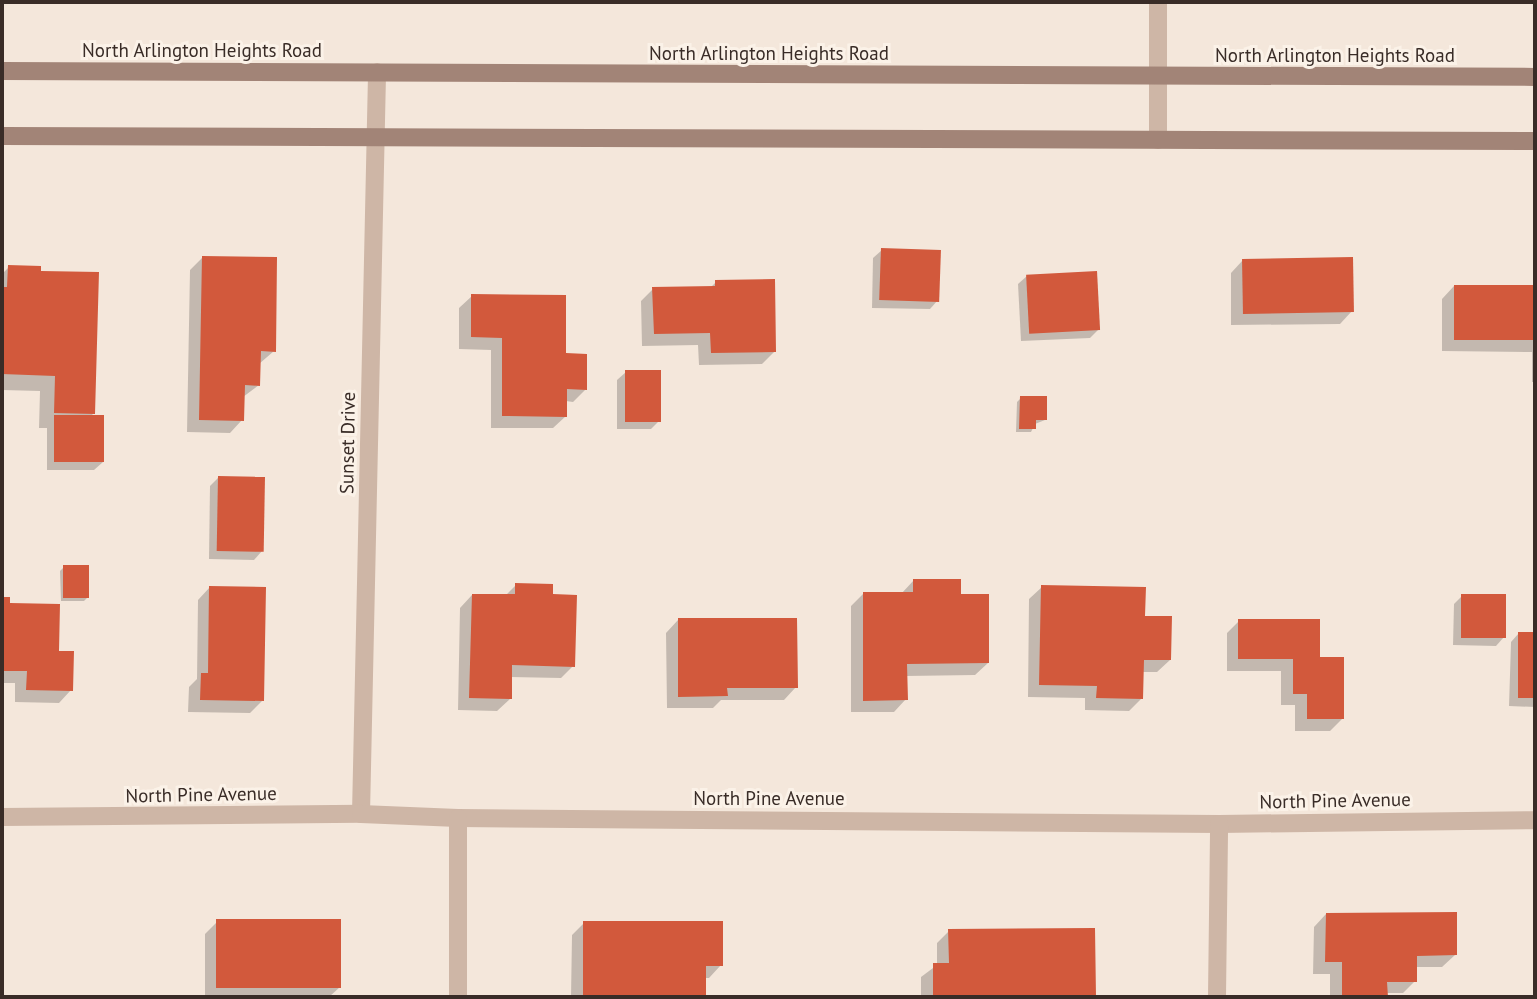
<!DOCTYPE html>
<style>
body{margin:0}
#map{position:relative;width:1537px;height:999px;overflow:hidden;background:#f4e7db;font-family:"PT Sans",sans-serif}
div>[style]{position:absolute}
.shadow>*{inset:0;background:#0003}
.building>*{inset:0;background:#d2593c;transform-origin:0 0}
.minor>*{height:18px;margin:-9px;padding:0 9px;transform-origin:9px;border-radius:9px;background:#ceb6a6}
.secondary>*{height:18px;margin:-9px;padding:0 9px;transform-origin:9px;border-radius:9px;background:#a28477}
span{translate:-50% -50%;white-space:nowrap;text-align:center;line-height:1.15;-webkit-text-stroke:6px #fbf2e8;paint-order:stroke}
.street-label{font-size:19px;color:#392c27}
.frame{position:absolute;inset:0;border:4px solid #392c27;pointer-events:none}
</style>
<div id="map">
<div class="shadow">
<div style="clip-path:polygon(882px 250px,938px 300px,930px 309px,872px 308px,873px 258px)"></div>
<div style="clip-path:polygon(202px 258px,274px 351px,259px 364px,259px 385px,243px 397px,242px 420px,230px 433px,187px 432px,190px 270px)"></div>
<div style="clip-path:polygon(1243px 260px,1352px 311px,1340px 324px,1231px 325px,1231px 273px)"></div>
<div style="clip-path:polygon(9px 267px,39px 272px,94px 413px,90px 417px,103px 462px,94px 470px,47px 470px,47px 428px,39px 428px,40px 391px,2px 390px,2px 274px)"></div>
<div style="clip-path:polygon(1027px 276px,1098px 330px,1090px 338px,1021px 341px,1018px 284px)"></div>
<div style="clip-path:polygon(1535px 280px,1535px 382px,1532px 382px,1532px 352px,1442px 351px,1442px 299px,1454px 286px,1532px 287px)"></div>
<div style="clip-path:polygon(716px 282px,775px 351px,762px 364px,699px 365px,698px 345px,642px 346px,641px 301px,653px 289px,710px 288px)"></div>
<div style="clip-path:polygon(472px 296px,564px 355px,586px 389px,573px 402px,566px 401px,566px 416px,553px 428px,491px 428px,491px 350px,459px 349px,459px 308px)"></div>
<div style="clip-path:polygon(626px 372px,659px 421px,651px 429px,617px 429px,617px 380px)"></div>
<div style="clip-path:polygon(1021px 398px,1045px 420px,1035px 424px,1031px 432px,1016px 432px,1017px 402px)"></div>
<div style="clip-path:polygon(218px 478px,262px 551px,254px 560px,209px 559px,210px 486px)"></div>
<div style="clip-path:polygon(64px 567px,88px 597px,84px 601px,61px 601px,60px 571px)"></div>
<div style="clip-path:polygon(914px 580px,959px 596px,988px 663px,975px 675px,906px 676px,906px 699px,894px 712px,851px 712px,851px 606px,863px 594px,901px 594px)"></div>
<div style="clip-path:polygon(516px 585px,552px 596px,573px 666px,561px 678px,510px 677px,510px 699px,497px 711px,458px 710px,460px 608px,472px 595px,505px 596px)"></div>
<div style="clip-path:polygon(210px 587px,262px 701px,250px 713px,188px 712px,189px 687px,197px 679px,198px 600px)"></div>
<div style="clip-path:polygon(1042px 587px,1143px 618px,1170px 660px,1157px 672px,1142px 672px,1141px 699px,1129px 711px,1085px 710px,1085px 698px,1028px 697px,1029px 599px)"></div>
<div style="clip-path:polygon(1462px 596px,1504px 637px,1496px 646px,1453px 645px,1454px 604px)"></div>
<div style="clip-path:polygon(2px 599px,8px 599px,8px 605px,71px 690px,59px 703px,15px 702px,15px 683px,2px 683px)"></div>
<div style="clip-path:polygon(678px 620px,796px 687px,784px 700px,721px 700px,713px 708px,667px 708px,666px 633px)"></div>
<div style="clip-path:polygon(1239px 621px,1318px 659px,1343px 718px,1330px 731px,1295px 731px,1295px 705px,1281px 705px,1281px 671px,1227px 671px,1227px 633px)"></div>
<div style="clip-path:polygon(1519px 633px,1535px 634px,1535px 707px,1509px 706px,1511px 642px)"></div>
<div style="clip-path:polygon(1326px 914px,1455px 955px,1442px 967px,1415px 967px,1415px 981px,1403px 993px,1386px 993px,1386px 997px,1330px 997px,1330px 974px,1313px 974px,1314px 927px)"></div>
<div style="clip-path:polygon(217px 922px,340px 987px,329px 997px,205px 997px,205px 934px)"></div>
<div style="clip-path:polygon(584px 923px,721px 965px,709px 978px,705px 978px,704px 997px,571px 997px,572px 935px)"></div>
<div style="clip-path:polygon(1093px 930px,1094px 997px,921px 997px,921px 977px,937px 965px,937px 943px,949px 931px)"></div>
</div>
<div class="building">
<div style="left:881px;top:248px;width:60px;height:52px;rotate:2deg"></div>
<div style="clip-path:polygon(202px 256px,277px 257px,276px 352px,261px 351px,260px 386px,245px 385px,244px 421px,199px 420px)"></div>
<div style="left:1353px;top:257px;width:55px;height:111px;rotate:89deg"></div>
<div style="clip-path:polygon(8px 265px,41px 266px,41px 271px,99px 272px,95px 414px,54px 413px,55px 376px,2px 374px,2px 287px,7px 287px)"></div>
<div style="left:1097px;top:271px;width:59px;height:71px;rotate:87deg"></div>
<div style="clip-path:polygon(775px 279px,776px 352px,711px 353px,710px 333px,654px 334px,652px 287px,715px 286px,715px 280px)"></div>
<div style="left:1454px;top:285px;width:81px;height:55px"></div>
<div style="clip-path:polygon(471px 294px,566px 295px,566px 353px,587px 354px,587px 390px,567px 389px,567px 417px,502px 416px,502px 338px,471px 337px)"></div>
<div style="left:625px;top:370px;width:36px;height:52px"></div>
<div style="clip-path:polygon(1020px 396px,1047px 396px,1047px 420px,1036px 420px,1036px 429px,1019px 429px)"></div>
<div style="left:104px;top:415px;width:47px;height:50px;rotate:90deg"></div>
<div style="left:218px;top:476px;width:47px;height:75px;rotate:1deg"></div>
<div style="left:63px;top:565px;width:26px;height:33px"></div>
<div style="clip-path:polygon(913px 579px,961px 579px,961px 594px,989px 594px,989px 663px,907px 664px,908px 700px,863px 701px,863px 592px,913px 592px)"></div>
<div style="clip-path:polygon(515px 583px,553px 584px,553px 594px,577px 595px,575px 667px,512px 665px,512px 699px,469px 698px,472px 594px,515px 594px)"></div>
<div style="clip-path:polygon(1041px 585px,1146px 587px,1145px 616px,1172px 616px,1171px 660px,1144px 660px,1143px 699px,1096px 698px,1097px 686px,1039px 685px)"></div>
<div style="clip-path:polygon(209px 586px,266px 587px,264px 701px,200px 700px,201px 673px,208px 673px)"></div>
<div style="left:1461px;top:594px;width:45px;height:44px"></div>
<div style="clip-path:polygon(2px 597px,10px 597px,10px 603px,60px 604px,59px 651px,74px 651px,73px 691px,26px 690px,27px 671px,2px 671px)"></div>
<div style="clip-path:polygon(678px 618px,797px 618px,798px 688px,727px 688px,728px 696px,678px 697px)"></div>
<div style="clip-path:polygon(1238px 619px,1320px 619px,1320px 657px,1344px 657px,1344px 719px,1307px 719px,1307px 694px,1293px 694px,1293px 659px,1238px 659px)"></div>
<div style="left:1518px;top:632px;width:17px;height:66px"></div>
<div style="clip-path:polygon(1457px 912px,1457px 955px,1417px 956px,1417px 982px,1387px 982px,1388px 997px,1342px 997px,1342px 962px,1325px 962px,1326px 913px)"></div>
<div style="left:341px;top:919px;width:69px;height:125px;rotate:90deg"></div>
<div style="clip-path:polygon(583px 921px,723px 921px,723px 966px,706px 966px,706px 997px,583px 997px)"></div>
<div style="clip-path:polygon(1095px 928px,1096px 997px,933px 997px,933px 963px,949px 963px,948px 929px)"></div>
</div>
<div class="minor">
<div style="left:1158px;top:2px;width:138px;rotate:90deg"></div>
<div style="left:361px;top:814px;width:742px;rotate:-88.76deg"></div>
<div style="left:2px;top:817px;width:359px;rotate:-0.5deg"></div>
<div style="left:361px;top:814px;width:97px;rotate:2.4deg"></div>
<div style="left:458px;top:818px;width:761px;rotate:0.45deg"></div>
<div style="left:1219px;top:824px;width:316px;rotate:-0.7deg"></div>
<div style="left:458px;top:997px;width:179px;rotate:-90deg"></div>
<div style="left:1217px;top:997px;width:173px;rotate:-89.3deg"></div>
</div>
<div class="secondary">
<div style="left:2px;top:71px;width:1533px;rotate:0.22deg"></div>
<div style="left:2px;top:136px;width:1533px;rotate:0.19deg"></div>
</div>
<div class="street-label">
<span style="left:202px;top:51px">North Arlington Heights Road</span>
<span style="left:769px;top:54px">North Arlington Heights Road</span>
<span style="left:1335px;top:56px">North Arlington Heights Road</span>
<span style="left:348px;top:443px;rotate:-89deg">Sunset Drive</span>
<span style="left:201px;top:795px;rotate:-1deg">North Pine Avenue</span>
<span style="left:769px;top:799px">North Pine Avenue</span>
<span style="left:1335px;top:801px;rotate:-1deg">North Pine Avenue</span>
</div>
<div class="frame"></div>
</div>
